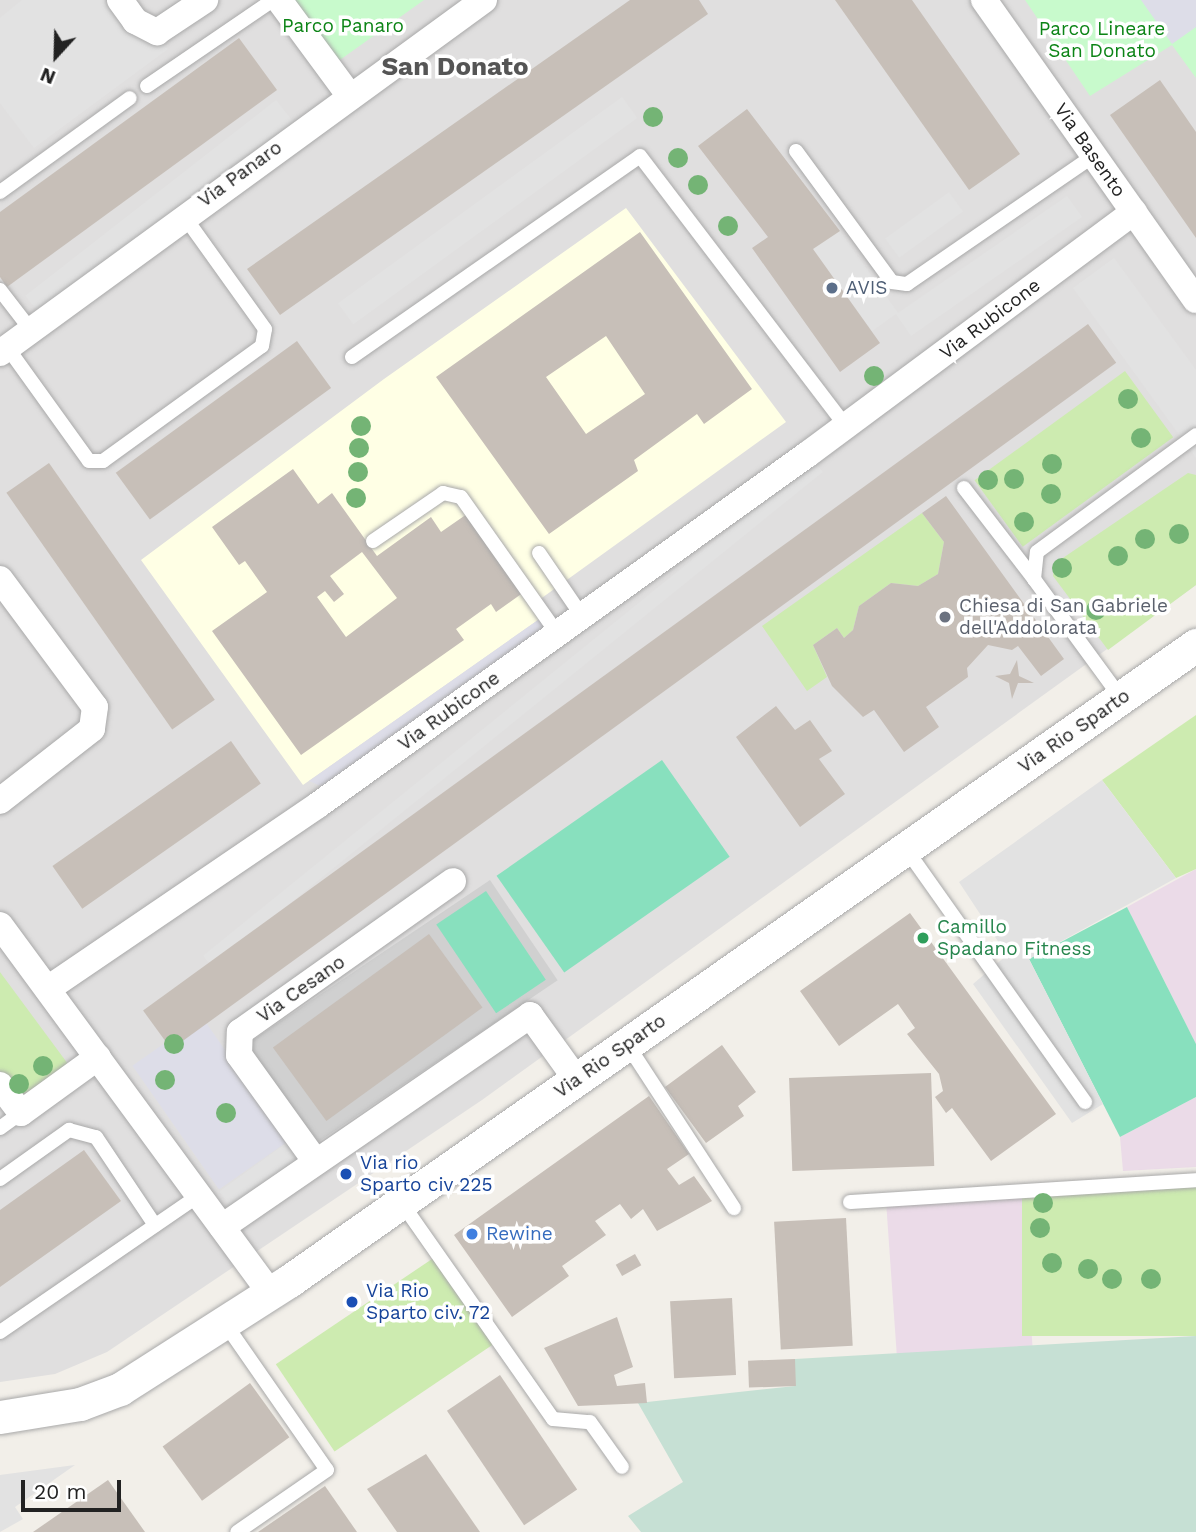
<!DOCTYPE html>
<style>
body{margin:0}
#map{position:relative;width:1196px;height:1532px;overflow:hidden;background:#f2efe9;font-family:"Work Sans",sans-serif}
div>[style]{position:absolute}
.residential>*{inset:0;background:#e0dfdf}
.industrial>*{inset:0;background:#ebdbe8;transform-origin:0 0}
.education>*{inset:0;background:#ffffe5}
.religious>*{inset:0;background:#d0d0d0;transform-origin:0 0}
.grass>*{inset:0;background:#cdebb0;transform-origin:0 0}
.wetland>*{inset:0;background:#c6e0d4}
.park>*{inset:0;background:#c8facc}
.pitch>*{inset:0;background:#88e0be;transform-origin:0 0}
.parking>*{inset:0;background:#e2e2e2;transform-origin:0 0}
.plaza>*{inset:0;background:#dddde8;transform-origin:0 0}
.building>*{inset:0;background:#c7bfb8;transform-origin:0 0}
.roads{filter:drop-shadow(0 0 2px #a9a9a9) drop-shadow(0 0 2px #a9a9a9)}
.service>*{height:14px;margin:-7px;padding:0 7px;transform-origin:7px;border-radius:7px;background:#fff}
.minor>*{height:26px;margin:-13px;padding:0 13px;transform-origin:13px;border-radius:13px;background:#fff}
.tertiary>*{height:33px;margin:-16.5px;padding:0 16.5px;transform-origin:16.5px;border-radius:16.5px;background:#fff}
.trees>*{width:20px;height:20px;margin:-10px;border-radius:50%;background:#74b475}
.dots>*{width:19px;height:19px;translate:-50% -50%;box-sizing:border-box;border:4px solid #fff;border-radius:50%}
span{translate:-50% -50%;white-space:nowrap;text-align:center;line-height:1.15;-webkit-text-stroke:7px #fff;paint-order:stroke}
.park-label{font-size:19px;color:#0c8416}
.street-label{font-size:19px;color:#222}
.service-label{font-size:19px;color:#4e5e75}
.left{translate:0 -50%;text-align:left}
.worship-label{font-size:19px;color:#5b616d}
.leisure-label{font-size:19px;color:#27864d}
.transit-label{font-size:19px;color:#164399}
.shop-label{font-size:19px;color:#366cbe}
.district-label{font-size:26px;color:#555;font-weight:700}
.north{position:absolute;left:21px;top:21px;width:70px;height:70px;-webkit-text-stroke:5px #fff;paint-order:stroke;rotate:202deg;font-size:19px;font-weight:700;line-height:28px;text-align:center;color:#222}
.north::after{content:'';display:block;margin:auto;width:24px;height:32px;background:#222;clip-path:polygon(50% 0,100% 100%,50% 72%,0 100%)}
.scale{position:absolute;left:21px;top:1480px;width:100px;height:32px;box-sizing:border-box;border:4px solid #222;border-top:0;padding-left:9px;font-size:21px;line-height:24px;white-space:nowrap;color:#222;-webkit-text-stroke:5px #fff;paint-order:stroke}
</style>
<div id="map">
<div class="residential">
<div style="clip-path:polygon(0 0,1196px 0,1196px 585px,482px 1100px,107px 1352px,55px 1374px,0 1382px)"></div>
</div>
<div class="industrial">
<div style="clip-path:polygon(1196px 869px,1196px 1044px,1127px 907px)"></div>
<div style="clip-path:polygon(1196px 1097px,1196px 1167px,1123px 1171px,1120px 1137px)"></div>
<div style="left:1022px;top:1196px;width:150px;height:136px;rotate:86deg"></div>
</div>
<div class="education">
<div style="clip-path:polygon(626px 208px,786px 422px,539px 600px,548px 613px,303px 785px,141px 560px,384px 379px)"></div>
</div>
<div class="religious">
<div style="left:490px;top:880px;width:121px;height:299px;rotate:56deg"></div>
</div>
<div class="grass">
<div style="left:1125px;top:371px;width:82px;height:186px;rotate:54deg"></div>
<div style="clip-path:polygon(1188px 473px,1196px 475px,1196px 585px,1108px 650px,1053px 576px,1054px 564px)"></div>
<div style="clip-path:polygon(922px 513px,944px 542px,938px 574px,918px 586px,891px 583px,859px 606px,853px 630px,844px 638px,837px 628px,813px 645px,827px 677px,807px 691px,762px 626px)"></div>
<div style="clip-path:polygon(1196px 715px,1196px 869px,1176px 878px,1102px 780px)"></div>
<div style="clip-path:polygon(0 972px,68px 1064px,20px 1099px,0 1071px)"></div>
<div style="left:1196px;top:1185px;width:151px;height:174px;rotate:90deg"></div>
<div style="left:435px;top:1257px;width:105px;height:192px;rotate:56deg"></div>
</div>
<div class="wetland">
<div style="clip-path:polygon(1196px 1336px,1196px 1532px,641px 1532px,628px 1516px,683px 1482px,638px 1403px,795px 1386px,795px 1359px)"></div>
</div>
<div class="park">
<div style="clip-path:polygon(293px 0,424px 0,337px 62px)"></div>
<div style="clip-path:polygon(1025px 0,1196px 0,1196px 78px,1172px 45px,1090px 96px)"></div>
</div>
<div class="pitch">
<div style="left:662px;top:760px;width:118px;height:202px;rotate:55deg"></div>
<div style="left:486px;top:891px;width:107px;height:60px;rotate:56deg"></div>
<div style="clip-path:polygon(1127px 907px,1196px 1044px,1196px 1097px,1120px 1137px,1029px 959px)"></div>
</div>
<div class="parking">
<div style="clip-path:polygon(22px 0,134px 0,168px 49px,34px 148px,0 103px,0 18px)"></div>
<div style="left:622px;top:97px;width:26px;height:351px;rotate:54deg"></div>
<div style="left:276px;top:100px;width:29px;height:318px;rotate:52deg"></div>
<div style="left:949px;top:192px;width:24px;height:79px;rotate:54deg"></div>
<div style="clip-path:polygon(1067px 196px,1082px 217px,911px 336px,896px 314px,872px 331px,813px 249px,840px 231px,898px 313px)"></div>
<div style="clip-path:polygon(1114px 258px,1196px 370px,1196px 458px,1073px 288px)"></div>
<div style="left:814px;top:461px;width:14px;height:786px;rotate:51deg"></div>
<div style="clip-path:polygon(1102px 780px,1176px 878px,1029px 959px,1103px 1104px,1072px 1123px,973px 984px,1007px 955px,959px 882px)"></div>
<div style="left:289px;top:1141px;width:22px;height:86px;rotate:54deg"></div>
<div style="clip-path:polygon(75px 1465px,15px 1507px,23px 1519px,0 1532px,0 1475px)"></div>
</div>
<div class="plaza">
<div style="clip-path:polygon(1141px 0,1196px 0,1196px 27px,1172px 44px)"></div>
<div style="clip-path:polygon(548px 613px,548px 633px,325px 788px,309px 781px)"></div>
<div style="left:202px;top:1017px;width:151px;height:85px;rotate:55deg"></div>
</div>
<div class="building">
<div style="clip-path:polygon(630px 0,699px 0,708px 14px,280px 315px,247px 269px)"></div>
<div style="clip-path:polygon(835px 0,912px 0,1020px 154px,969px 190px)"></div>
<div style="clip-path:polygon(239px 38px,277px 90px,7px 287px,0 277px,0 212px)"></div>
<div style="clip-path:polygon(1160px 80px,1196px 132px,1196px 238px,1110px 115px)"></div>
<div style="clip-path:polygon(747px 109px,840px 231px,813px 249px,880px 343px,840px 372px,752px 248px,768px 237px,698px 146px)"></div>
<div style="clip-path:polygon(evenodd,640px 232px,752px 389px,704px 424px,697px 414px,634px 460px,638px 471px,549px 534px,436px 377px,640px 232px,606px 336px,645px 394px,586px 434px,546px 377px,606px 336px)"></div>
<div style="left:1088px;top:324px;width:48px;height:1168px;rotate:54deg"></div>
<div style="left:297px;top:341px;width:58px;height:224px;rotate:54deg"></div>
<div style="left:49px;top:463px;width:289px;height:52px;rotate:55deg"></div>
<div style="clip-path:polygon(evenodd,293px 469px,318px 504px,332px 493px,377px 556px,431px 517px,441px 532px,467px 514px,524px 592px,496px 612px,491px 604px,456px 629px,464px 640px,301px 755px,212px 631px,267px 592px,245px 561px,239px 565px,212px 527px,293px 469px,362px 552px,397px 598px,346px 637px,317px 597px,325px 591px,334px 602px,344px 594px,330px 576px,362px 552px)"></div>
<div style="clip-path:polygon(946px 496px,1064px 659px,1041px 676px,1018px 646px,1012px 650px,988px 645px,967px 668px,968px 677px,926px 707px,939px 727px,904px 752px,874px 710px,863px 717px,832px 686px,813px 645px,837px 628px,844px 638px,853px 630px,859px 606px,891px 583px,918px 586px,938px 574px,944px 542px,922px 513px)"></div>
<div style="clip-path:polygon(1017px 660px,1019px 676px,1034px 683px,1018px 683px,1012px 699px,1009px 683px,995px 676px,1010px 674px)"></div>
<div style="clip-path:polygon(776px 706px,795px 730px,810px 720px,832px 751px,819px 759px,845px 794px,800px 827px,736px 737px)"></div>
<div style="left:231px;top:741px;width:52px;height:218px;rotate:55deg"></div>
<div style="clip-path:polygon(910px 913px,1056px 1114px,991px 1161px,952px 1108px,946px 1113px,935px 1097px,943px 1091px,939px 1074px,907px 1034px,915px 1028px,898px 1004px,839px 1046px,800px 991px)"></div>
<div style="left:429px;top:934px;width:91px;height:193px;rotate:54deg"></div>
<div style="clip-path:polygon(722px 1045px,756px 1092px,738px 1106px,744px 1116px,706px 1143px,665px 1087px)"></div>
<div style="left:931px;top:1073px;width:93px;height:142px;rotate:88deg"></div>
<div style="clip-path:polygon(649px 1096px,689px 1154px,667px 1169px,679px 1185px,694px 1176px,712px 1201px,657px 1231px,643px 1209px,631px 1219px,620px 1204px,595px 1221px,606px 1235px,562px 1266px,569px 1276px,512px 1317px,454px 1235px)"></div>
<div style="clip-path:polygon(84px 1150px,121px 1201px,0 1287px,0 1210px)"></div>
<div style="left:846px;top:1218px;width:128px;height:72px;rotate:87deg"></div>
<div style="left:635px;top:1254px;width:13px;height:22px;rotate:61deg"></div>
<div style="left:732px;top:1298px;width:77px;height:62px;rotate:87deg"></div>
<div style="clip-path:polygon(617px 1317px,633px 1367px,614px 1375px,617px 1386px,645px 1383px,647px 1403px,578px 1406px,544px 1348px)"></div>
<div style="left:795px;top:1359px;width:27px;height:47px;rotate:88deg"></div>
<div style="left:500px;top:1375px;width:138px;height:64px;rotate:56deg"></div>
<div style="left:250px;top:1383px;width:67px;height:108px;rotate:54deg"></div>
<div style="clip-path:polygon(426px 1454px,480px 1532px,397px 1532px,367px 1489px)"></div>
<div style="clip-path:polygon(108px 1480px,145px 1532px,33px 1532px)"></div>
<div style="clip-path:polygon(325px 1486px,357px 1532px,258px 1532px)"></div>
</div>
<div class="roads">
<div class="service">
<div style="left:147px;top:86px;width:153px;rotate:-34.3deg"></div>
<div style="left:796px;top:151px;width:162px;rotate:53.8deg"></div>
<div style="left:892px;top:282px;width:15px;rotate:8deg"></div>
<div style="left:907px;top:284px;width:228px;rotate:-34.5deg"></div>
<div style="left:0;top:192px;width:160px;rotate:-35.9deg"></div>
<div style="left:0;top:290px;width:49px;rotate:52.4deg"></div>
<div style="left:7px;top:347px;width:140px;rotate:54.3deg"></div>
<div style="left:89px;top:461px;width:14px"></div>
<div style="left:103px;top:461px;width:196px;rotate:-35.9deg"></div>
<div style="left:262px;top:346px;width:17px;rotate:-80deg"></div>
<div style="left:265px;top:329px;width:139px;rotate:-125.6deg"></div>
<div style="left:352px;top:357px;width:351px;rotate:-34.9deg"></div>
<div style="left:640px;top:156px;width:338px;rotate:52.7deg"></div>
<div style="left:964px;top:488px;width:115px;rotate:52.4deg"></div>
<div style="left:373px;top:541px;width:85px;rotate:-34.4deg"></div>
<div style="left:443px;top:493px;width:18px;rotate:13deg"></div>
<div style="left:461px;top:497px;width:166px;rotate:54.8deg"></div>
<div style="left:539px;top:553px;width:76px;rotate:55.7deg"></div>
<div style="left:1121px;top:698px;width:147px;rotate:-126.2deg"></div>
<div style="left:1034px;top:579px;width:27px;rotate:-84deg"></div>
<div style="left:1037px;top:552px;width:197px;rotate:-36.3deg"></div>
<div style="left:906px;top:849px;width:310px;rotate:54.7deg"></div>
<div style="left:627px;top:1044px;width:196px;rotate:56.9deg"></div>
<div style="left:0;top:1128px;width:26px;rotate:-36deg"></div>
<div style="left:0;top:1179px;width:85px;rotate:-35.4deg"></div>
<div style="left:69px;top:1130px;width:28px;rotate:15deg"></div>
<div style="left:96px;top:1137px;width:106px;rotate:56.2deg"></div>
<div style="left:401px;top:1202px;width:265px;rotate:55deg"></div>
<div style="left:553px;top:1419px;width:37px;rotate:5deg"></div>
<div style="left:590px;top:1422px;width:55px;rotate:54.6deg"></div>
<div style="left:850px;top:1202px;width:347px;rotate:-3.6deg"></div>
<div style="left:224px;top:1322px;width:180px;rotate:55.2deg"></div>
<div style="left:327px;top:1470px;width:109px;rotate:145.4deg"></div>
<div style="left:0;top:1332px;width:242px;rotate:-34.5deg"></div>
</div>
<div class="minor">
<div style="left:120px;top:0;width:26px;rotate:54deg"></div>
<div style="left:135px;top:21px;width:25px;rotate:27deg"></div>
<div style="left:157px;top:32px;width:58px;rotate:-33.7deg"></div>
<div style="left:279px;top:0;width:118px;rotate:53.6deg"></div>
<div style="left:984px;top:0;width:367px;rotate:54.8deg"></div>
<div style="left:0;top:353px;width:599px;rotate:-36.1deg"></div>
<div style="left:0;top:579px;width:159px;rotate:53.4deg"></div>
<div style="left:95px;top:707px;width:22px;rotate:98deg"></div>
<div style="left:92px;top:729px;width:117px;rotate:142deg"></div>
<div style="left:0;top:925px;width:456px;rotate:53.7deg"></div>
<div style="left:49px;top:988px;width:325px;rotate:-34.2deg"></div>
<div style="left:318px;top:805px;width:603px;rotate:-35.62deg"></div>
<div style="left:808px;top:454px;width:406px;rotate:-36.6deg"></div>
<div style="left:0;top:1085px;width:35px;rotate:53deg"></div>
<div style="left:21px;top:1113px;width:95px;rotate:-36deg"></div>
<div style="left:316px;top:1162px;width:132px;rotate:-125.7deg"></div>
<div style="left:239px;top:1055px;width:23px;rotate:-88deg"></div>
<div style="left:240px;top:1032px;width:261px;rotate:-35.3deg"></div>
<div style="left:222px;top:1227px;width:374px;rotate:-34.5deg"></div>
<div style="left:530px;top:1015px;width:79px;rotate:54.3deg"></div>
</div>
<div class="tertiary">
<div style="left:0;top:1417px;width:81px;rotate:-9.2deg"></div>
<div style="left:80px;top:1404px;width:43px;rotate:-20.6deg"></div>
<div style="left:120px;top:1389px;width:201px;rotate:-32.6deg"></div>
<div style="left:289px;top:1281px;width:1108px;rotate:-35.04deg"></div>
</div>
</div>
<div class="trees">
<div style="left:653px;top:117px"></div>
<div style="left:678px;top:158px"></div>
<div style="left:698px;top:185px"></div>
<div style="left:728px;top:226px"></div>
<div style="left:874px;top:376px"></div>
<div style="left:1128px;top:399px"></div>
<div style="left:361px;top:426px"></div>
<div style="left:1141px;top:438px"></div>
<div style="left:359px;top:448px"></div>
<div style="left:1052px;top:464px"></div>
<div style="left:358px;top:472px"></div>
<div style="left:1014px;top:479px"></div>
<div style="left:988px;top:480px"></div>
<div style="left:1051px;top:494px"></div>
<div style="left:356px;top:498px"></div>
<div style="left:1024px;top:522px"></div>
<div style="left:1179px;top:534px"></div>
<div style="left:1145px;top:539px"></div>
<div style="left:1118px;top:556px"></div>
<div style="left:1062px;top:568px"></div>
<div style="left:1096px;top:610px"></div>
<div style="left:174px;top:1044px"></div>
<div style="left:43px;top:1066px"></div>
<div style="left:165px;top:1080px"></div>
<div style="left:19px;top:1084px"></div>
<div style="left:226px;top:1113px"></div>
<div style="left:1043px;top:1203px"></div>
<div style="left:1040px;top:1228px"></div>
<div style="left:1052px;top:1263px"></div>
<div style="left:1088px;top:1269px"></div>
<div style="left:1112px;top:1279px"></div>
<div style="left:1151px;top:1279px"></div>
</div>
<div class="dots">
<div style="left:832px;top:288px;background:#5c6f8a"></div>
<div style="left:945px;top:617px;background:#6b7280"></div>
<div style="left:923px;top:938px;background:#2e9e5b"></div>
<div style="left:346px;top:1174px;background:#1a4fb4"></div>
<div style="left:472px;top:1234px;background:#3f7fe0"></div>
<div style="left:352px;top:1302px;background:#1a4fb4"></div>
</div>
<div class="park-label">
<span style="left:343px;top:26px">Parco Panaro</span>
<span style="left:1102px;top:40px">Parco Lineare<br>San Donato</span>
</div>
<div class="street-label">
<span style="left:1090px;top:150px;rotate:55deg">Via Basento</span>
<span style="left:240px;top:174px;rotate:-36deg">Via Panaro</span>
<span style="left:990px;top:319px;rotate:-37deg">Via Rubicone</span>
<span style="left:449px;top:711px;rotate:-36deg">Via Rubicone</span>
<span style="left:1074px;top:731px;rotate:-35deg">Via Rio Sparto</span>
<span style="left:301px;top:989px;rotate:-35deg">Via Cesano</span>
<span style="left:610px;top:1056px;rotate:-35deg">Via Rio Sparto</span>
</div>
<div class="service-label">
<span class="left" style="left:846px;top:288px">AVIS</span>
</div>
<div class="worship-label">
<span class="left" style="left:959px;top:617px">Chiesa di San Gabriele<br>dell'Addolorata</span>
</div>
<div class="leisure-label">
<span class="left" style="left:937px;top:938px">Camillo<br>Spadano Fitness</span>
</div>
<div class="transit-label">
<span class="left" style="left:360px;top:1174px">Via rio<br>Sparto civ 225</span>
<span class="left" style="left:366px;top:1302px">Via Rio<br>Sparto civ. 72</span>
</div>
<div class="shop-label">
<span class="left" style="left:486px;top:1234px">Rewine</span>
</div>
<div class="district-label">
<span style="left:455px;top:67px">San Donato</span>
</div>
<div class="north">N</div>
<div class="scale">20 m</div>
</div>
